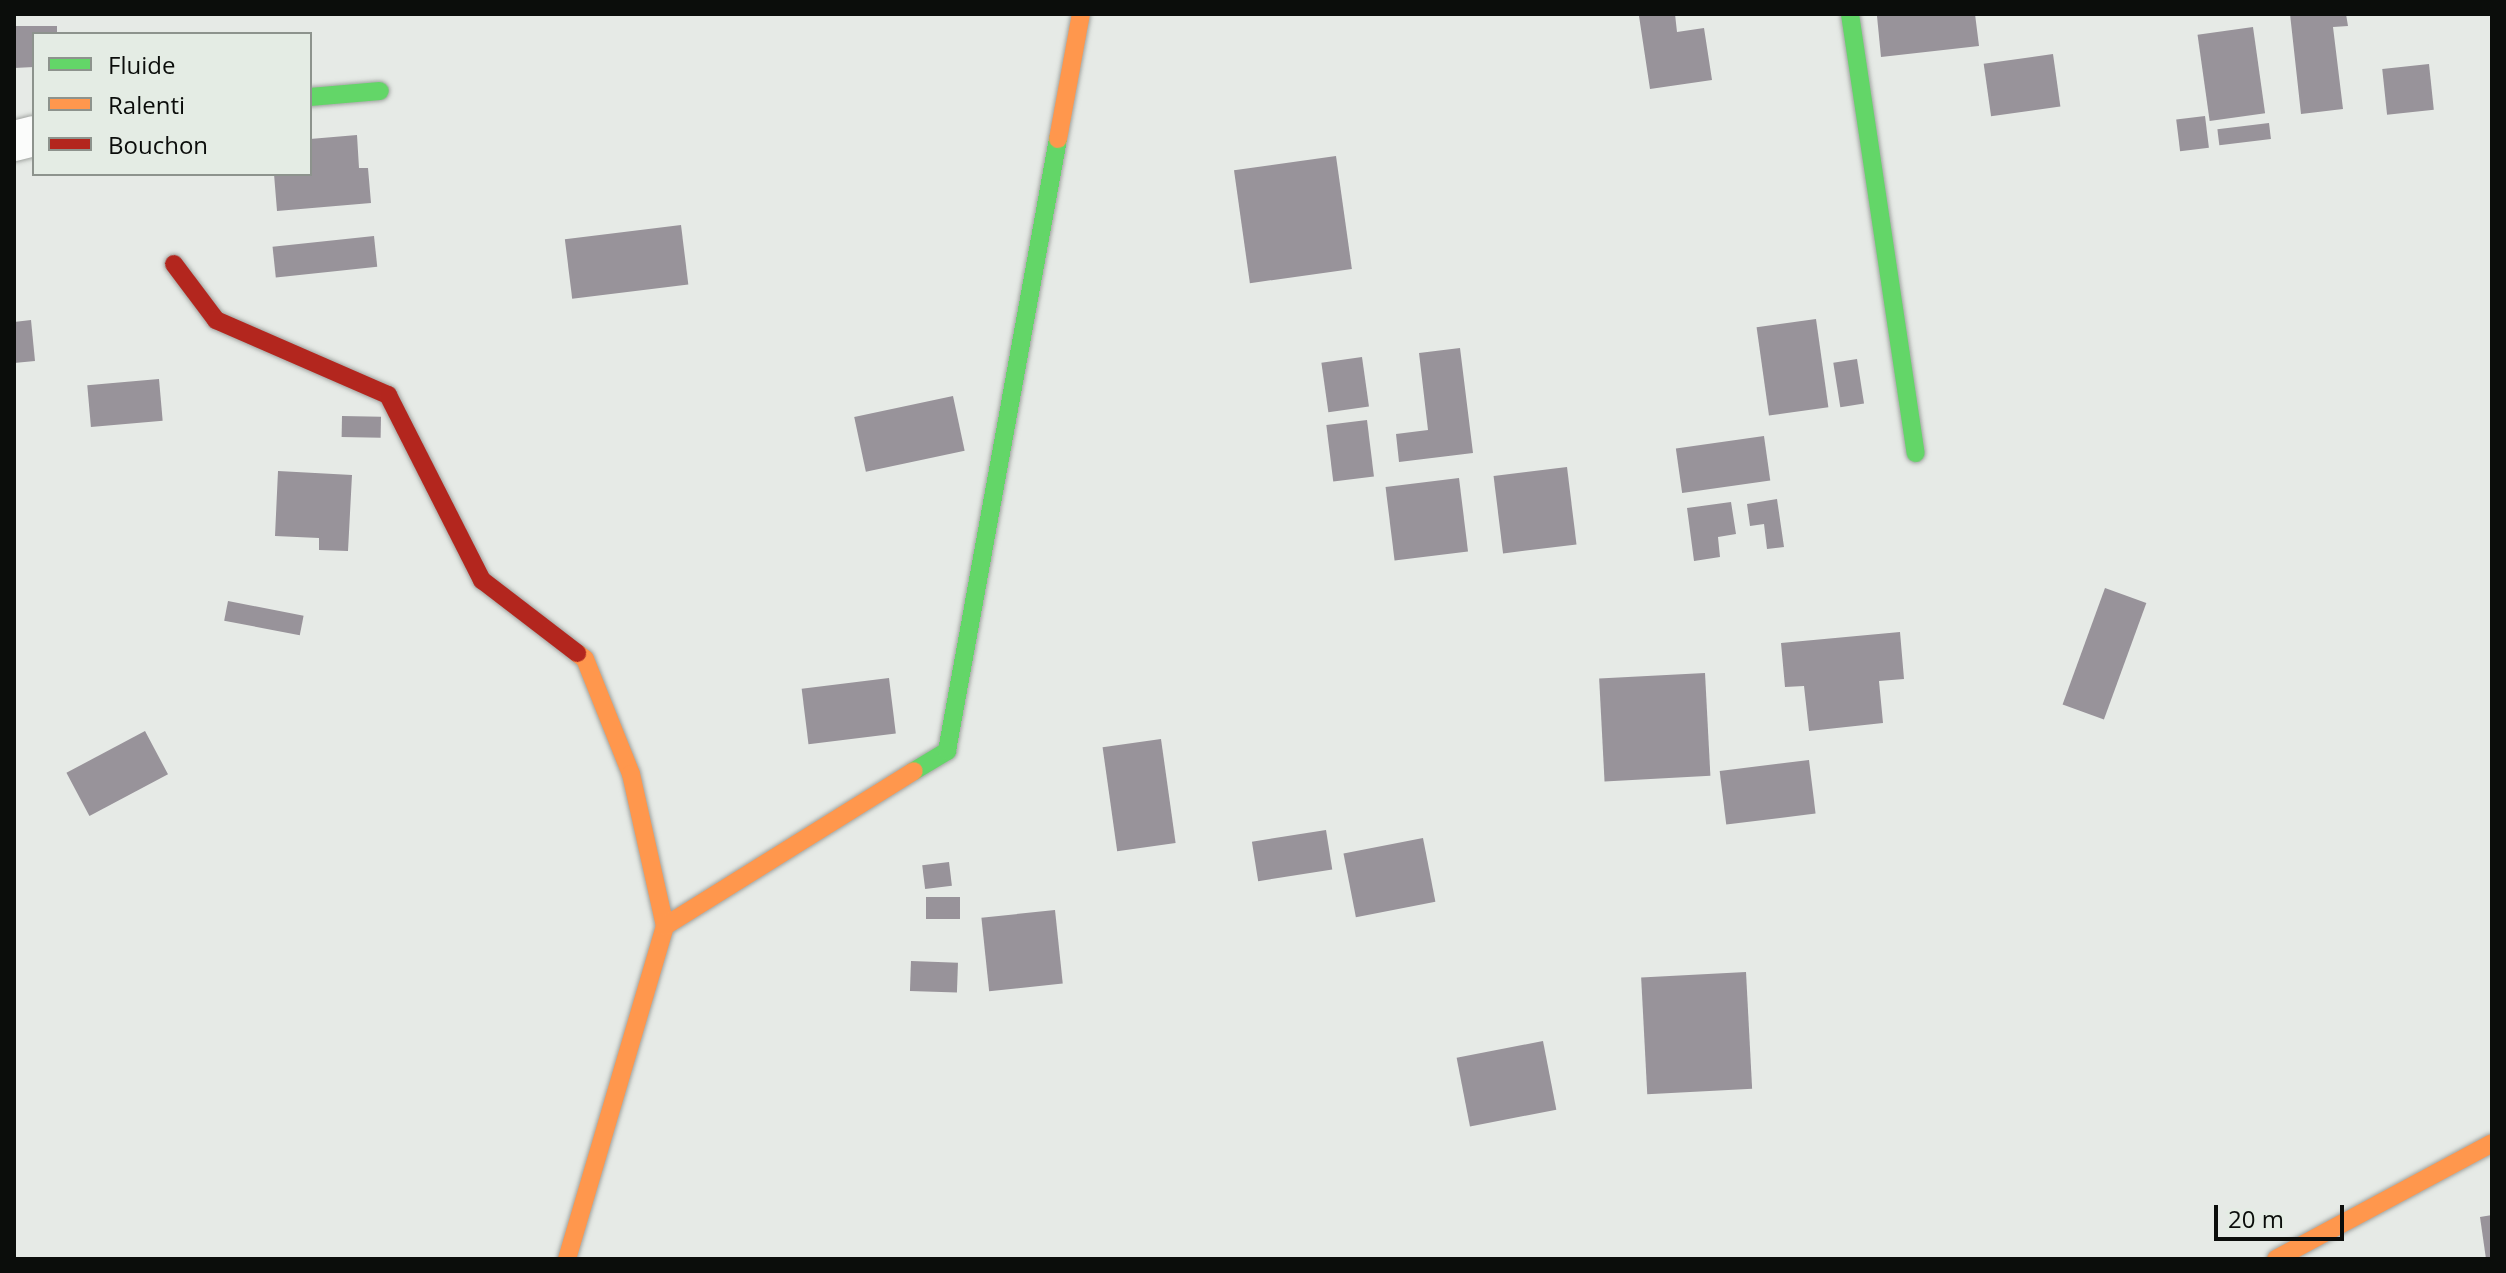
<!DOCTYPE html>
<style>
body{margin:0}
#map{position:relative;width:2506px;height:1273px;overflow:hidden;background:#e6eae6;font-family:"Open Sans",sans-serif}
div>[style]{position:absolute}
.building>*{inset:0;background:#98939a;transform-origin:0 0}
.roads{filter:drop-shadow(0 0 2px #a1a4a1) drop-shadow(0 0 2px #a1a4a1)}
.street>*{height:40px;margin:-20px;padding:0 20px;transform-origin:20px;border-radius:20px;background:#fbfcfb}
.fast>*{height:18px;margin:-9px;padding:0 9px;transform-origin:9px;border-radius:9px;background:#63d668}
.slow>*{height:18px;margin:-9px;padding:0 9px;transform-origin:9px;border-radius:9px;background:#ff974d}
.jam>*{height:18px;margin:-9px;padding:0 9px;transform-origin:9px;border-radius:9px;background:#b3261e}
span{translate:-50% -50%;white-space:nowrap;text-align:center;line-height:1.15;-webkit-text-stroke:8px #e4ece4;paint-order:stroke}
.frame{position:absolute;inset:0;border:16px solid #0b0d0b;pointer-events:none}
.legend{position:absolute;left:32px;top:32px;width:280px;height:144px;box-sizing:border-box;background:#e4ece4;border:2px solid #8d938d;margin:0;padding:10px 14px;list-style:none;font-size:24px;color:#0b0d0b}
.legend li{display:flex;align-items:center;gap:16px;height:40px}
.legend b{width:40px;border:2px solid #8d938d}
.scale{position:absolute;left:2214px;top:1205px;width:130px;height:36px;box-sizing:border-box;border:4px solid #0b0d0b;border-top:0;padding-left:10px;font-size:24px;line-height:28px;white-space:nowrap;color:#0b0d0b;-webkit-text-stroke:6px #e4ece4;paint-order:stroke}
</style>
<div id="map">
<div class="building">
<div style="clip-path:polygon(1652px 14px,1675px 14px,1677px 32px,1704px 28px,1712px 80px,1650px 89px,1639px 16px)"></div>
<div style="clip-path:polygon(1975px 14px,1979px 46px,1881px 57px,1877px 16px)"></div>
<div style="clip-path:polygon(2290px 14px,2346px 14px,2348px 26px,2333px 27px,2343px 109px,2301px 114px)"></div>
<div style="clip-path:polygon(14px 26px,57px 26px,57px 34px,34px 34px,34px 67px,14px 68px)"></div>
<div style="left:2253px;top:27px;width:87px;height:56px;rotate:82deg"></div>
<div style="left:2053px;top:54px;width:53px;height:70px;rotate:82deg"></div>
<div style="left:2429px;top:64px;width:46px;height:47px;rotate:84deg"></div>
<div style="left:2205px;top:116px;width:32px;height:29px;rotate:83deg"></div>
<div style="left:2269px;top:123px;width:16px;height:52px;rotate:83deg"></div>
<div style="clip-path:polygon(357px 135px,359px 168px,368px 168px,371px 203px,277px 211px,274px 174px,310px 174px,310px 139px)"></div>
<div style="left:1336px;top:156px;width:114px;height:103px;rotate:82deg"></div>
<div style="left:681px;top:225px;width:60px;height:117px;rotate:83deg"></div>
<div style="left:374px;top:236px;width:31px;height:102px;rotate:84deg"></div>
<div style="left:1816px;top:319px;width:89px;height:60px;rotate:82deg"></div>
<div style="clip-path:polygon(31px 320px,35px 361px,14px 363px,14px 322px)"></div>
<div style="clip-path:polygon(1460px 348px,1473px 453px,1399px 462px,1396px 434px,1428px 430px,1419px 353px)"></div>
<div style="left:1362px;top:357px;width:50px;height:41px;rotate:82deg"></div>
<div style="left:1857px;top:359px;width:45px;height:24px;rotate:81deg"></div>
<div style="left:159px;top:379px;width:42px;height:72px;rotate:85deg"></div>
<div style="left:953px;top:396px;width:56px;height:101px;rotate:78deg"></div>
<div style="left:342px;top:416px;width:39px;height:21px;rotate:1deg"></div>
<div style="left:1367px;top:420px;width:57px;height:41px;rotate:83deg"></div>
<div style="left:1764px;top:436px;width:45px;height:89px;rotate:82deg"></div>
<div style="left:1567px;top:467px;width:78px;height:74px;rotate:83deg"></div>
<div style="clip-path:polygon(278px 471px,352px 475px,348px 551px,319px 550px,319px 538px,275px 536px)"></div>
<div style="left:1459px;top:478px;width:74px;height:74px;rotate:83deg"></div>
<div style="clip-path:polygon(1777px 499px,1784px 547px,1767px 549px,1764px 524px,1750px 526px,1747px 504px)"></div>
<div style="clip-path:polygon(1731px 502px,1736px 534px,1718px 537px,1720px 557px,1694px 561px,1687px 508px)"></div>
<div style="left:2105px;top:588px;width:44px;height:124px;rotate:20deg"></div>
<div style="left:228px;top:601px;width:77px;height:20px;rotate:11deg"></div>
<div style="clip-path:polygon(1900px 632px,1904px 679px,1879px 681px,1883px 723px,1809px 731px,1804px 686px,1785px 687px,1781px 643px)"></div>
<div style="left:1705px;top:673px;width:103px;height:106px;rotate:87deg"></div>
<div style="left:889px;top:678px;width:56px;height:88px;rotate:83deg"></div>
<div style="left:145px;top:731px;width:49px;height:89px;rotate:62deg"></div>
<div style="left:1161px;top:739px;width:105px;height:59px;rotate:82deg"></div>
<div style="left:1809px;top:760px;width:54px;height:90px;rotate:83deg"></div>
<div style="left:1326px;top:830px;width:40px;height:75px;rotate:81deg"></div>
<div style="left:1423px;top:838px;width:65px;height:81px;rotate:79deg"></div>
<div style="left:949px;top:862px;width:24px;height:27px;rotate:83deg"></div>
<div style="left:960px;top:897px;width:22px;height:34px;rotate:90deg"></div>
<div style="left:1055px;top:910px;width:74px;height:74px;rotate:84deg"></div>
<div style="left:911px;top:961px;width:47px;height:30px;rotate:2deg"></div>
<div style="left:1746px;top:972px;width:117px;height:105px;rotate:87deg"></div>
<div style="left:1543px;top:1041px;width:70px;height:88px;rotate:79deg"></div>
<div style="clip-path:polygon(2492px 1215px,2492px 1259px,2486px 1259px,2480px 1217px)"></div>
</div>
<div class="roads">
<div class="street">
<div style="left:14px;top:141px;width:21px;rotate:-14deg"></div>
</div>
<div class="fast">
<div style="left:1850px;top:14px;width:444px;rotate:81.5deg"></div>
<div style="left:310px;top:97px;width:70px;rotate:-4.9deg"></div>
<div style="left:914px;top:771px;width:39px;rotate:-31deg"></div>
<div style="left:947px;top:751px;width:622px;rotate:-79.72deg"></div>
</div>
<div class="slow">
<div style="left:1058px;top:139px;width:127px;rotate:-79.6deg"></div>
<div style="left:577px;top:653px;width:10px;rotate:37deg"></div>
<div style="left:585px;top:659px;width:124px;rotate:68.2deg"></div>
<div style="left:631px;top:774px;width:156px;rotate:77.4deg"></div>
<div style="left:567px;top:1259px;width:347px;rotate:-73.6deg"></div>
<div style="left:665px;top:926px;width:293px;rotate:-31.9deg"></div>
<div style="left:2276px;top:1259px;width:245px;rotate:-28.2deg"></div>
</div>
<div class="jam">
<div style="left:174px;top:264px;width:70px;rotate:53.1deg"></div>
<div style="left:216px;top:320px;width:188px;rotate:23.6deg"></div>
<div style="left:388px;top:395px;width:208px;rotate:63.1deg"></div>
<div style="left:482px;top:580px;width:120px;rotate:37.5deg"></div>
</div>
</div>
<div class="frame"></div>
<ul class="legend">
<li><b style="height:10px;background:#63d668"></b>Fluide</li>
<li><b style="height:10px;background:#ff974d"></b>Ralenti</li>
<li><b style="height:10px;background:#b3261e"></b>Bouchon</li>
</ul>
<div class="scale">20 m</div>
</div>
